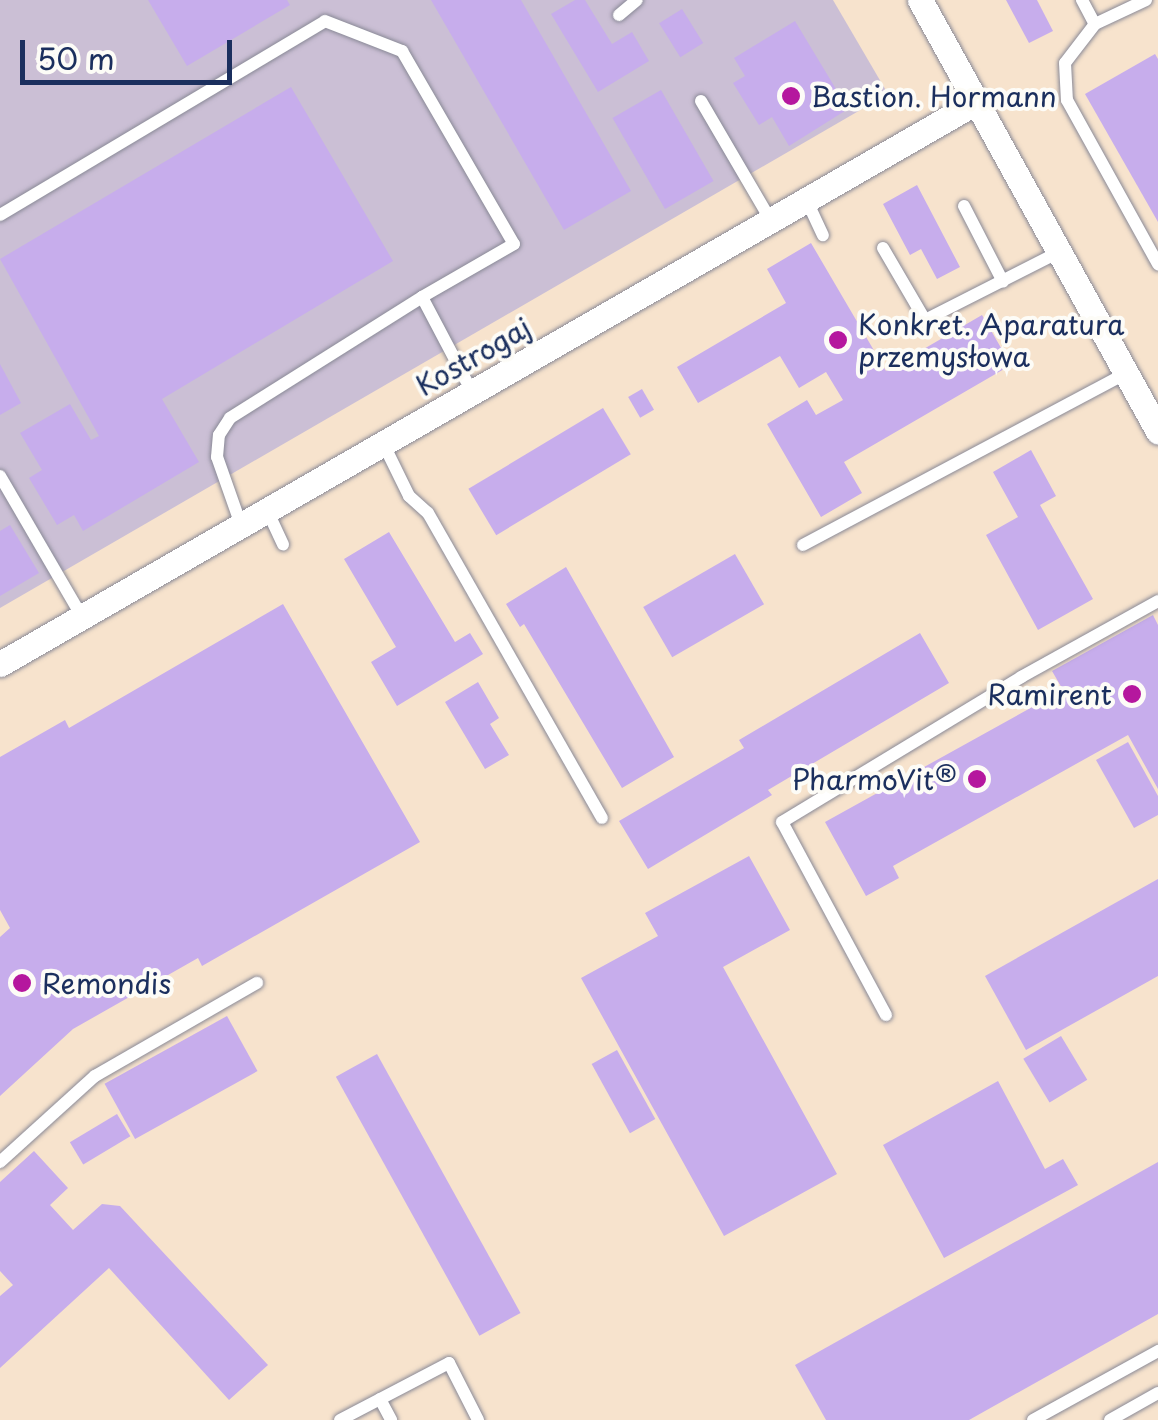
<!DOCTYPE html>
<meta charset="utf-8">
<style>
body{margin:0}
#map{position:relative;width:1158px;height:1420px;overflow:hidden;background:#f7e3cd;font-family:"Playpen Sans",sans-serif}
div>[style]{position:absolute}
.industrial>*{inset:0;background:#cbbfd5}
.building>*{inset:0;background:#c7adec;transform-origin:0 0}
.roads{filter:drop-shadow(0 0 2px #898996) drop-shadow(0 0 2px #898996)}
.lane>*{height:12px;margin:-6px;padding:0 6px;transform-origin:6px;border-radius:6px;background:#fff}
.street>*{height:25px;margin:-12.5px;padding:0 12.5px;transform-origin:12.5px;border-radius:12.5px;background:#fff}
.dots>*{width:28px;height:28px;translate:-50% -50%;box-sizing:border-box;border:5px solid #fdfcf7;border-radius:50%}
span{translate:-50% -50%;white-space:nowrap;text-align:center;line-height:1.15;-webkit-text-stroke:8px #fdfcf7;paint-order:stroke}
.poi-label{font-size:28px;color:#1b2f5e}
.left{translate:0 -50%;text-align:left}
.right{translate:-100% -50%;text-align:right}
.street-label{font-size:28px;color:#1b2f5e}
.scale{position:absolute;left:20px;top:40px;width:212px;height:45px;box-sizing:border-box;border:5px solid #1b2f5e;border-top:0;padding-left:12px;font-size:30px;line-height:35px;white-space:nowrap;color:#1b2f5e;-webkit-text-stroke:8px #fdfcf7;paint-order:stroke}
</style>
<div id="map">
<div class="industrial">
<div style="clip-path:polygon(0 0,833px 0,888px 94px,0 608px)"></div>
</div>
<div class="building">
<div style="clip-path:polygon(148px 0,287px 0,290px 5px,187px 66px)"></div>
<div style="clip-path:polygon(431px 0,521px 0,631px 191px,564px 230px)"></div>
<div style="clip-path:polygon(575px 0,585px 0,612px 44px,632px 32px,649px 61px,598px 92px,551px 14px)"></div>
<div style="clip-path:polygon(1006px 0,1037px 0,1053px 31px,1029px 43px)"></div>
<div style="left:682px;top:9px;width:40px;height:27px;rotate:58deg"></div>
<div style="clip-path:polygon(795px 21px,848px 109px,789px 146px,772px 117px,759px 125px,733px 83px,745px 76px,734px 58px)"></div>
<div style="clip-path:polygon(1155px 54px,1158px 59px,1158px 222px,1085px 94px)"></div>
<div style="clip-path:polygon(291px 87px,393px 261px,162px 399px,199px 462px,83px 531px,74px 515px,57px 525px,29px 478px,42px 470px,20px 433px,70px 404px,91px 440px,99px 436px,0 259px)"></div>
<div style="left:661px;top:90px;width:105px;height:56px;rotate:60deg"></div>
<div style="clip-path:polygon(917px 185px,960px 267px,937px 279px,921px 249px,910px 255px,883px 204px)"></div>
<div style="clip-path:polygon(811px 243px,886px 371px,982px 315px,1011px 365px,844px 462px,862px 493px,821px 517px,767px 424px,807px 400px,816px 415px,843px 400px,826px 372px,799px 388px,780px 356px,698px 403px,677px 367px,786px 303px,767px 269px)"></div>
<div style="clip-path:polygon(0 364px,21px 403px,0 415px)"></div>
<div style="left:642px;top:389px;width:24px;height:16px;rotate:60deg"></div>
<div style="left:603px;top:408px;width:54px;height:157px;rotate:59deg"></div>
<div style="clip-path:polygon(1031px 450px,1056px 496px,1040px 505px,1093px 599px,1038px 630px,986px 535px,1018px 517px,993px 472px)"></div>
<div style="clip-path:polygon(10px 525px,39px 573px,0 596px,0 531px)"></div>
<div style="clip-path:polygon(389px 532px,455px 642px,470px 633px,483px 654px,397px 706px,371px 662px,396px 647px,344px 559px)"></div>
<div style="left:735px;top:554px;width:58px;height:106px;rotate:60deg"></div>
<div style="clip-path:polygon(566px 567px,674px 757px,622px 788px,524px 624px,520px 627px,506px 604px)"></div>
<div style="clip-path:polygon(283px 604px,420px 842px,202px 966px,198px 958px,73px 1029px,0 1096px,0 937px,10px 928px,0 910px,0 757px,65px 720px,69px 728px)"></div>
<div style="clip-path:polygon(1153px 615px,1158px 625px,1158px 789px,1128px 735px,893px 866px,899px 878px,866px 896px,825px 822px,1063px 690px,1052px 671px)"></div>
<div style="clip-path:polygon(920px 633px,949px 683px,768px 790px,772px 795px,648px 869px,619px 821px,744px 748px,739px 740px)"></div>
<div style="clip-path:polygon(478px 682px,499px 718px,490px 724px,509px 755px,485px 769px,445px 702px)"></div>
<div style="clip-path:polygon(1128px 742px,1158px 796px,1158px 815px,1134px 828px,1096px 760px)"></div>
<div style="clip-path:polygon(749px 856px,790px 930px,723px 967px,837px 1174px,724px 1236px,581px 978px,658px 936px,645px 913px)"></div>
<div style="clip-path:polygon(1158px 879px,1158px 976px,1026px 1050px,985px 976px)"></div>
<div style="left:227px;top:1016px;width:63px;height:140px;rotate:61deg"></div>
<div style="left:1061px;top:1036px;width:51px;height:44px;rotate:59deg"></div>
<div style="left:617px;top:1050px;width:79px;height:29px;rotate:61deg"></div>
<div style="left:377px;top:1054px;width:296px;height:47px;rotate:61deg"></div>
<div style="clip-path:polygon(998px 1081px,1045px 1169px,1063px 1159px,1078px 1185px,944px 1258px,883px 1145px)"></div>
<div style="left:117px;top:1114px;width:26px;height:55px;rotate:59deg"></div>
<div style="clip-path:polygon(34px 1151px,68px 1188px,50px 1205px,73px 1230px,102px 1204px,120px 1206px,268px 1365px,229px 1400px,109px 1268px,0 1368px,0 1296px,13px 1285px,0 1271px,0 1182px)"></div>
<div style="clip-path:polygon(1158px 1162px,1158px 1314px,969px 1420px,826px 1420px,795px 1365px)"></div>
</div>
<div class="roads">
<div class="lane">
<div style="left:1082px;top:0;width:27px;rotate:62deg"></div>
<div style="left:1146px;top:0;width:56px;rotate:154.8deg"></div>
<div style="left:1095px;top:24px;width:49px;rotate:127.6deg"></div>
<div style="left:1065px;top:63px;width:37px;rotate:87deg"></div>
<div style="left:1067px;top:100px;width:188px;rotate:61deg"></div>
<div style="left:619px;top:15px;width:23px;rotate:-40deg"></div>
<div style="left:701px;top:101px;width:137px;rotate:59.7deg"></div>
<div style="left:806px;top:199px;width:40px;rotate:65deg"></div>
<div style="left:964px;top:206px;width:85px;rotate:62.8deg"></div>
<div style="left:0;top:215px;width:378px;rotate:-30.8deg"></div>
<div style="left:325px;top:21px;width:83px;rotate:21.3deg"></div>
<div style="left:402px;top:51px;width:223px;rotate:59.9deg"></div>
<div style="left:514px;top:244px;width:106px;rotate:150.1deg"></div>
<div style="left:422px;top:297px;width:107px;rotate:62.2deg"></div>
<div style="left:883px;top:248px;width:83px;rotate:59.7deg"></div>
<div style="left:925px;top:320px;width:150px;rotate:-26.9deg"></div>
<div style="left:383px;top:443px;width:59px;rotate:63.9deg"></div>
<div style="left:409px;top:496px;width:25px;rotate:42deg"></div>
<div style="left:428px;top:513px;width:351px;rotate:60.3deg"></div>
<div style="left:0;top:476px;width:163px;rotate:59.8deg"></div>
<div style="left:267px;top:510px;width:38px;rotate:65deg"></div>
<div style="left:241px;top:525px;width:72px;rotate:-109.4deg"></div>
<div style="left:217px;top:457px;width:22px;rotate:-85deg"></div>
<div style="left:219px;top:435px;width:20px;rotate:-57deg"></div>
<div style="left:230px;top:418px;width:227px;rotate:-32.2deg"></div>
<div style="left:803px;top:545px;width:366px;rotate:-28deg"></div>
<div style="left:886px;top:1015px;width:219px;rotate:-118.3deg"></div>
<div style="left:782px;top:822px;width:280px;rotate:-31.2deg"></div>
<div style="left:1021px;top:677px;width:157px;rotate:-29deg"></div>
<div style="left:0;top:1162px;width:128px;rotate:-42.2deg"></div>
<div style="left:95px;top:1076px;width:187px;rotate:-29.9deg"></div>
<div style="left:380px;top:1399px;width:24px;rotate:62deg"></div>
<div style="left:340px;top:1420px;width:123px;rotate:-27.6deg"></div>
<div style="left:449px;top:1363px;width:64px;rotate:63deg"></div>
<div style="left:1033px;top:1420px;width:143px;rotate:-28.9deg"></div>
<div style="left:1110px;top:1420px;width:55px;rotate:-29.4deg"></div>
</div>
<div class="street">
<div style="left:920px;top:0;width:493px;rotate:61.1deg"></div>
<div style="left:0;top:664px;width:1126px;rotate:-29.93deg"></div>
</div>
</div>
<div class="dots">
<div style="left:791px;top:96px;background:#b5179e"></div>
<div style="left:838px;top:340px;background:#b5179e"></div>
<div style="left:1132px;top:694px;background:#b5179e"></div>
<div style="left:977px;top:779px;background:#b5179e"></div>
<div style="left:22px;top:983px;background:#b5179e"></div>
</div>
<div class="poi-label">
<span class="left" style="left:811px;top:96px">Bastion. Hormann</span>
<span class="left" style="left:858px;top:340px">Konkret. Aparatura<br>przemysłowa</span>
<span class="right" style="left:1112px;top:694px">Ramirent</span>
<span class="right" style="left:957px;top:779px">PharmoVit®</span>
<span class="left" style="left:42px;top:983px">Remondis</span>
</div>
<div class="street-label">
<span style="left:473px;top:356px;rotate:-30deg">Kostrogaj</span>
</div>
<div class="scale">50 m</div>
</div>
